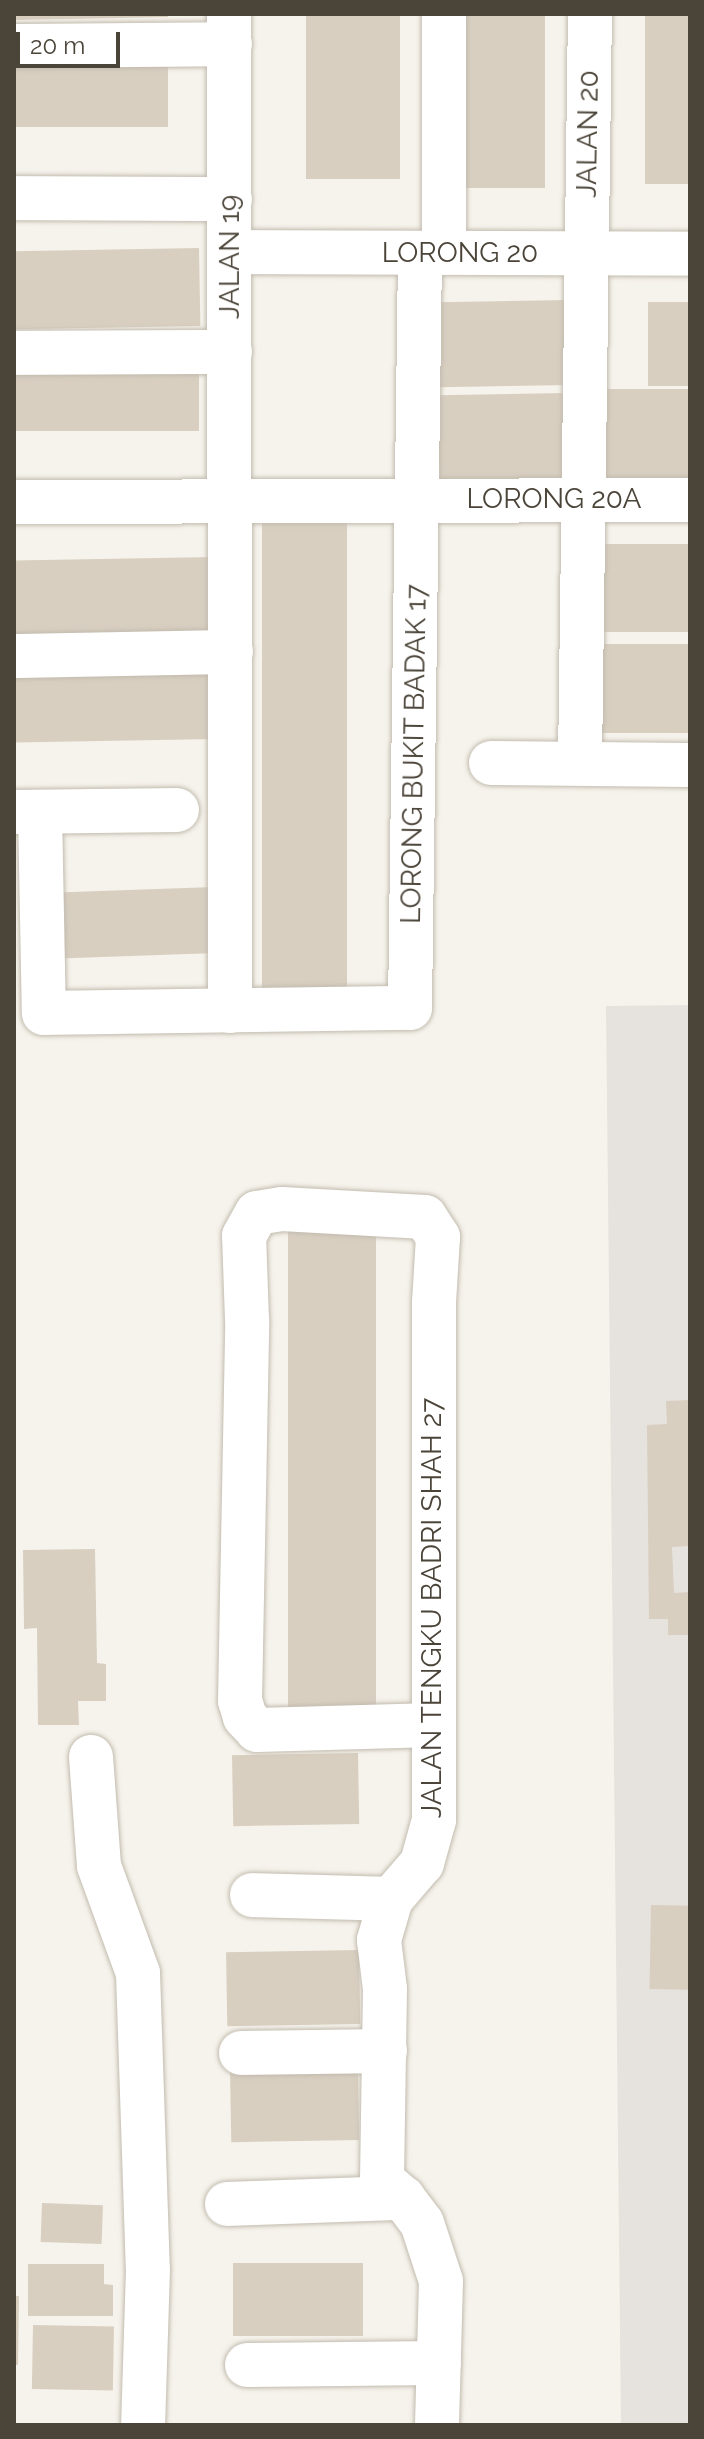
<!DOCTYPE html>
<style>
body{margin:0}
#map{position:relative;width:704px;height:2439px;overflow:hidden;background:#f6f3ec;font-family:Raleway,sans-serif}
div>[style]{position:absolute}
.industrial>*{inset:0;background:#e6e2dd}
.building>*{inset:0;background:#d8cfc1;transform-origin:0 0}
.roads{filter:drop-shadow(0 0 2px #c2bbae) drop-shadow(0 0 2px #c2bbae)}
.minor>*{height:44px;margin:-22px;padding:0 22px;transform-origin:22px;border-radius:22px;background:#fff}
span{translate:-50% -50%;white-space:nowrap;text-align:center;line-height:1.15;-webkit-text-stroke:7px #fff;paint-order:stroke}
.street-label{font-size:28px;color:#4b4439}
.frame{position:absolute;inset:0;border:16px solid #4b4439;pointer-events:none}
.scale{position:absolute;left:16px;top:32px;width:104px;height:36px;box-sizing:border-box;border:4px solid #4b4439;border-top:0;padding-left:10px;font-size:24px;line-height:28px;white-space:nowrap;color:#4b4439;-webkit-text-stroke:6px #fff;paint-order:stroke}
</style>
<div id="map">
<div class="industrial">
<div style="clip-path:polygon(690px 1005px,690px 2425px,621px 2425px,606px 1006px)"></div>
</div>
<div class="building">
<div style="clip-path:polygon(14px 14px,168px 14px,168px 17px,14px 20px)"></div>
<div style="left:306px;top:14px;width:94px;height:165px"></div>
<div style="left:454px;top:14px;width:91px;height:174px"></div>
<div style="left:645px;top:14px;width:45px;height:170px"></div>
<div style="left:14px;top:57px;width:154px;height:70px"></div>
<div style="left:199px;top:248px;width:78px;height:185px;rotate:89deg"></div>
<div style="left:569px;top:300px;width:85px;height:131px;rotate:89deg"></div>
<div style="left:648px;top:302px;width:42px;height:84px"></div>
<div style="left:14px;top:362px;width:185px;height:69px"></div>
<div style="left:690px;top:389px;width:92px;height:95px;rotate:90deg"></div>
<div style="left:565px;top:393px;width:92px;height:127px;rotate:89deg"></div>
<div style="left:262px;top:514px;width:85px;height:477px"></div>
<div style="left:690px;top:544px;width:88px;height:94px;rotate:90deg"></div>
<div style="left:214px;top:557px;width:77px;height:200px;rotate:89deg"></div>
<div style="left:690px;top:644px;width:89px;height:94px;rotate:90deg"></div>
<div style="left:215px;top:669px;width:70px;height:201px;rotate:89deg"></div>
<div style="left:214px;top:887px;width:66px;height:164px;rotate:88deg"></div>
<div style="left:288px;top:1225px;width:88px;height:486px"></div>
<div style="clip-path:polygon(690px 1400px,690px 1546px,672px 1547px,674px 1593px,690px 1592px,690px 1635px,668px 1635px,668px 1619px,649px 1619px,647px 1425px,667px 1424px,666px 1401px)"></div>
<div style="clip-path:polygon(95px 1549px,97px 1663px,106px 1664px,106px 1701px,78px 1701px,79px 1725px,38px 1725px,37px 1628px,24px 1629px,23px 1550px)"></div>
<div style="left:358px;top:1753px;width:71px;height:126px;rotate:89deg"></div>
<div style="left:651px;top:1905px;width:39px;height:84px;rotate:1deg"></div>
<div style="left:359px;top:1950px;width:74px;height:133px;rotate:89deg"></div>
<div style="left:358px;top:2068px;width:72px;height:128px;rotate:89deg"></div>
<div style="left:42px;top:2203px;width:61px;height:39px;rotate:2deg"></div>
<div style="left:233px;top:2263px;width:130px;height:73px"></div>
<div style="clip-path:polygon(28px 2264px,104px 2264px,104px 2284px,113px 2285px,113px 2316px,28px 2316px)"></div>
<div style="clip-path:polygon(14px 2296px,19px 2296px,18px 2365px,14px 2365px)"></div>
<div style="left:33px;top:2325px;width:81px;height:64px;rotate:1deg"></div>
</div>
<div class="roads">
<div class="minor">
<div style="left:229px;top:14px;width:997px;rotate:89.94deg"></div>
<div style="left:444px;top:14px;width:239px;rotate:90deg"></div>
<div style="left:14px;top:46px;width:216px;rotate:-0.5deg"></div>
<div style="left:14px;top:198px;width:216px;rotate:0.3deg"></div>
<div style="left:230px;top:252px;width:460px;rotate:0.2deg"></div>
<div style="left:14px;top:353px;width:216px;rotate:-0.3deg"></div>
<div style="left:14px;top:502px;width:676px;rotate:-0.17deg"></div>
<div style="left:14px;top:656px;width:217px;rotate:-1.1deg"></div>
<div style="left:491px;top:763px;width:199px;rotate:0.6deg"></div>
<div style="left:580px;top:763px;width:749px;rotate:-89.24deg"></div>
<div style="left:14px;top:812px;width:163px;rotate:-0.7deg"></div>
<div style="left:40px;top:812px;width:201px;rotate:88.9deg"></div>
<div style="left:44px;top:1013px;width:366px;rotate:-0.8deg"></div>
<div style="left:410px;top:1008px;width:755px;rotate:-89.24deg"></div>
<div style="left:434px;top:1725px;width:177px;rotate:178.4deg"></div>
<div style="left:257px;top:1730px;width:18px;rotate:-133deg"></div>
<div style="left:245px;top:1717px;width:17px;rotate:-107deg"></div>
<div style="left:240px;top:1701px;width:381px;rotate:-88.9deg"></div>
<div style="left:247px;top:1320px;width:84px;rotate:-92deg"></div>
<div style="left:244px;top:1236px;width:26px;rotate:-61deg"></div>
<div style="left:257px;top:1213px;width:25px;rotate:-9deg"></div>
<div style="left:282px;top:1209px;width:143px;rotate:3.2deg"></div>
<div style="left:425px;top:1217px;width:24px;rotate:57deg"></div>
<div style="left:438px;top:1237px;width:66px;rotate:93.5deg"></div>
<div style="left:434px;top:1303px;width:517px;rotate:90deg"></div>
<div style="left:434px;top:1820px;width:45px;rotate:105.6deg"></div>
<div style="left:422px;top:1863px;width:48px;rotate:130.7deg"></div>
<div style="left:391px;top:1899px;width:43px;rotate:106.3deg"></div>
<div style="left:379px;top:1940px;width:49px;rotate:83deg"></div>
<div style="left:385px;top:1989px;width:191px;rotate:90.9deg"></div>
<div style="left:382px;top:2180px;width:28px;rotate:41deg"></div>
<div style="left:403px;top:2198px;width:31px;rotate:53deg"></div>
<div style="left:422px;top:2223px;width:61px;rotate:71.9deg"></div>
<div style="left:441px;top:2281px;width:144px;rotate:91.6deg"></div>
<div style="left:91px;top:1757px;width:109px;rotate:85.8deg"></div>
<div style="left:99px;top:1866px;width:114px;rotate:70deg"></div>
<div style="left:138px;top:1973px;width:296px;rotate:88.1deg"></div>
<div style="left:148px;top:2269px;width:156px;rotate:91.8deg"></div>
<div style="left:252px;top:1895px;width:139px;rotate:1.6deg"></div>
<div style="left:241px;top:2053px;width:144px;rotate:-0.8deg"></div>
<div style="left:227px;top:2204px;width:176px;rotate:-2deg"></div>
<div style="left:247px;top:2365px;width:192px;rotate:-0.6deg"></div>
</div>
</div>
<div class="street-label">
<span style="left:588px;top:134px;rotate:-89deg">JALAN 20</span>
<span style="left:460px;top:253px">LORONG 20</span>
<span style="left:230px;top:257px;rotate:-90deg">JALAN 19</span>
<span style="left:554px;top:499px">LORONG 20A</span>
<span style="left:414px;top:754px;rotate:-89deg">LORONG BUKIT BADAK 17</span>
<span style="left:432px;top:1608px;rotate:-90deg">JALAN TENGKU BADRI SHAH 27</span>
</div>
<div class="frame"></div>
<div class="scale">20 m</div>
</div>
